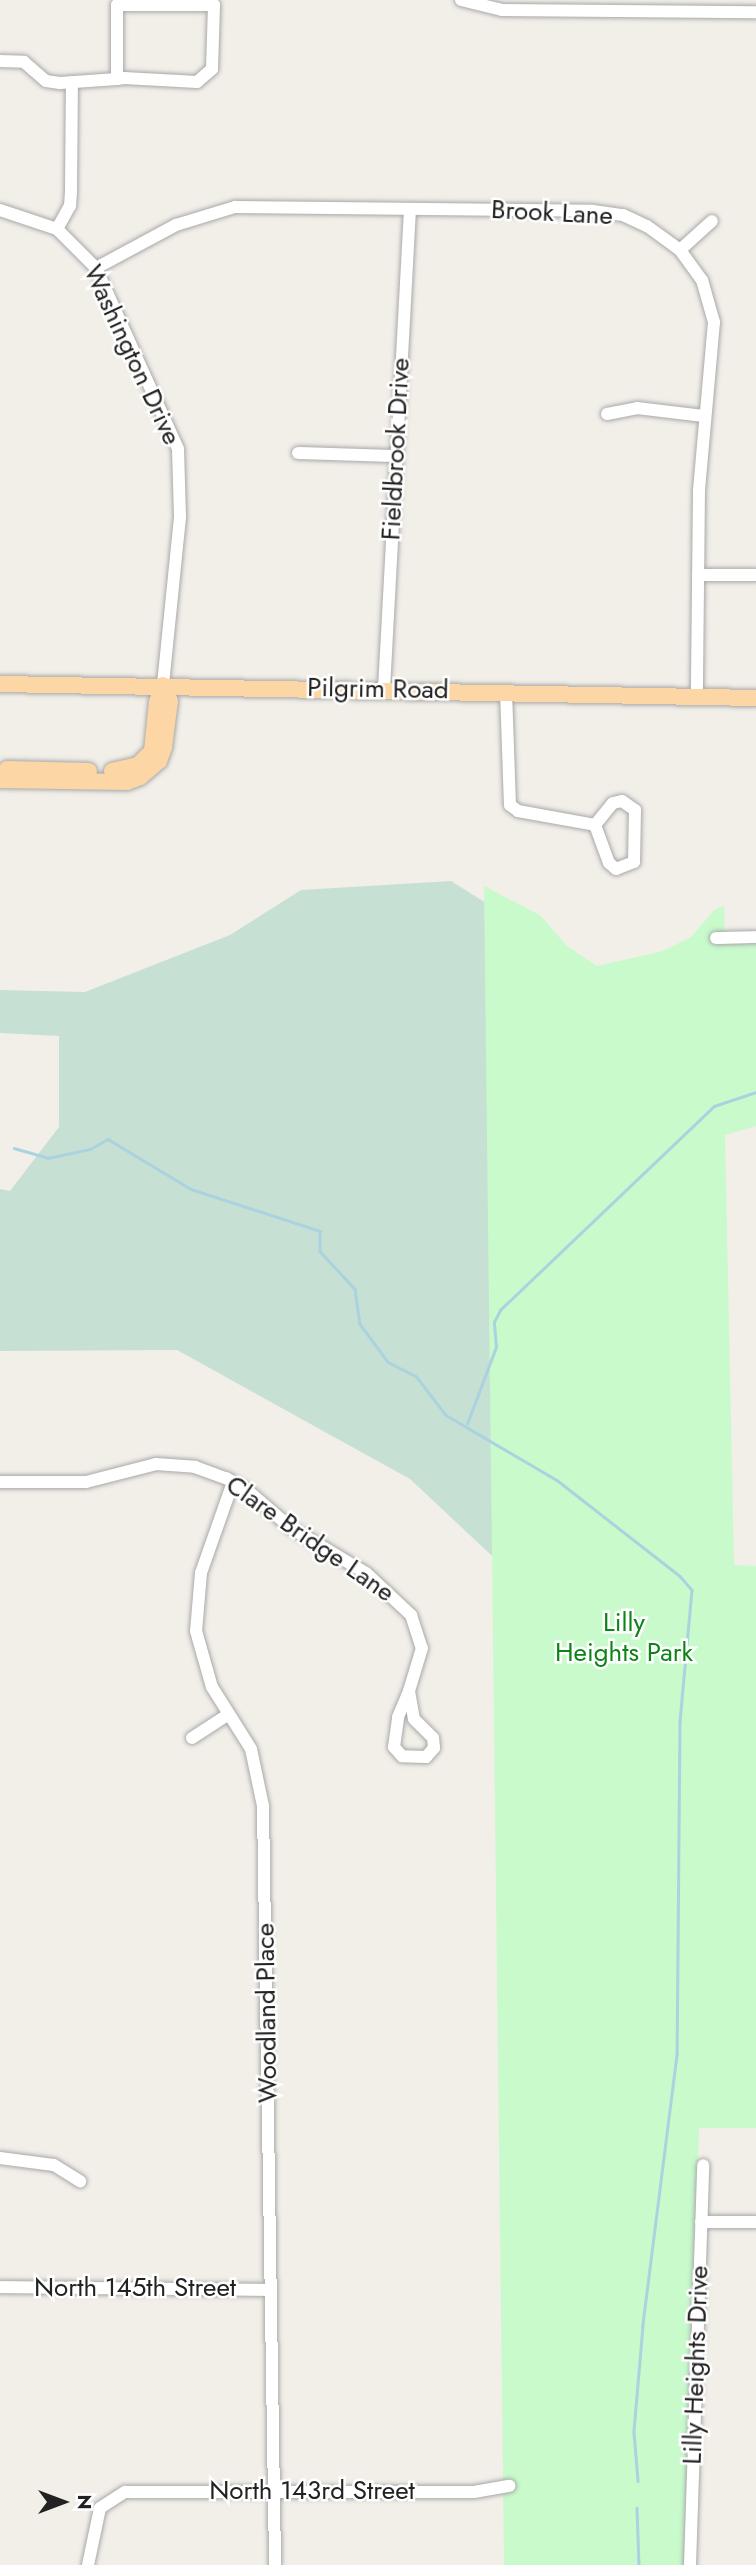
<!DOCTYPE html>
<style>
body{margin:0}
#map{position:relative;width:756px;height:2565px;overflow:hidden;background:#f2efe9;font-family:Jost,sans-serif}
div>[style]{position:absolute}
.wetland>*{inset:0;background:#c6e0d4}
.park>*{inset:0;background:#c8facc}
.stream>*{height:2.5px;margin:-1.25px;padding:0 1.25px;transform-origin:1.25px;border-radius:1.25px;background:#aad3df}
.roads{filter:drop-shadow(0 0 2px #a9a9a9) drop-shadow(0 0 2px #a9a9a9)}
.minor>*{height:12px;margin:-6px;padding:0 6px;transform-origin:6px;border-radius:6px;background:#fff}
.major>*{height:16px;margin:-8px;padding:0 8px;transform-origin:8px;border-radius:8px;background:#fcd6a4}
span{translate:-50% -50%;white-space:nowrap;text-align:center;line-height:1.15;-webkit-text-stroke:5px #fff;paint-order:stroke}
.street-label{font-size:26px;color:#222}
.park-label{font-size:26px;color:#0c8416}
.north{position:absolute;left:28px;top:2467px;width:70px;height:70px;-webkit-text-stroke:5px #fff;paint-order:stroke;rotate:90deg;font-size:19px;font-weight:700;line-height:28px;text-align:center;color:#222}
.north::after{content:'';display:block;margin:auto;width:24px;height:32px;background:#222;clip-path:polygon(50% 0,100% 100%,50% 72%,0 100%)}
</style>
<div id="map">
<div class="wetland">
<div style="clip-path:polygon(451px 881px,607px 979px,690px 1145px,553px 1613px,410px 1479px,177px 1350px,0 1351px,0 1189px,10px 1191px,59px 1127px,59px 1036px,0 1033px,0 990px,85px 992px,230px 935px,301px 890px)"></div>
</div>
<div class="park">
<div style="clip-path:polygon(484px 886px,540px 915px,567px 946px,597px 966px,663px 951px,691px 937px,714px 910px,724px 906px,725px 942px,756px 942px,756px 1126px,725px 1135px,734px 1565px,756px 1566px,756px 2128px,699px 2128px,685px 2565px,504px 2565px)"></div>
</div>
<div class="stream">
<div style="left:14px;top:1148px;width:35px;rotate:16deg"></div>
<div style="left:48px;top:1158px;width:43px;rotate:-12.1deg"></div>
<div style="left:90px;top:1149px;width:21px;rotate:-29deg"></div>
<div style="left:108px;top:1139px;width:97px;rotate:31.1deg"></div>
<div style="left:191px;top:1189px;width:136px;rotate:18deg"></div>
<div style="left:320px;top:1231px;width:20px;rotate:90deg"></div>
<div style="left:320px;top:1251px;width:52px;rotate:47.4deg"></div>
<div style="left:355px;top:1289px;width:35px;rotate:82deg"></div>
<div style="left:360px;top:1324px;width:47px;rotate:53.6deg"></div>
<div style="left:388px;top:1362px;width:31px;rotate:27deg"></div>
<div style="left:416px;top:1376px;width:49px;rotate:52.4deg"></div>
<div style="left:446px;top:1415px;width:129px;rotate:30.4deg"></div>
<div style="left:557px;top:1480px;width:156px;rotate:38deg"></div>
<div style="left:680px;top:1576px;width:18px;rotate:49deg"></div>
<div style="left:692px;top:1590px;width:132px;rotate:95.2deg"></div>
<div style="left:680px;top:1721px;width:334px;rotate:90.5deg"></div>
<div style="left:677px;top:2055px;width:273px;rotate:97.2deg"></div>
<div style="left:643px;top:2326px;width:106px;rotate:94.9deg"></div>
<div style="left:634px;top:2432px;width:49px;rotate:85.3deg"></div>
<div style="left:467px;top:1424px;width:82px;rotate:-69.4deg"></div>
<div style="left:496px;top:1347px;width:25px;rotate:-95deg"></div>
<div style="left:494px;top:1322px;width:13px;rotate:-63deg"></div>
<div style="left:500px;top:1310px;width:296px;rotate:-43.6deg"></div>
<div style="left:714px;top:1106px;width:44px;rotate:-18.4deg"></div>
<div style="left:637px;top:2508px;width:57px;rotate:88deg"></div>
</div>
<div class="roads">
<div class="minor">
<div style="left:461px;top:0;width:42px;rotate:13.7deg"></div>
<div style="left:502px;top:10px;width:254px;rotate:0.5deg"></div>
<div style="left:0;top:61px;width:24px;rotate:2deg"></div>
<div style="left:24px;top:62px;width:29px;rotate:41deg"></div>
<div style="left:46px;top:81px;width:14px;rotate:8deg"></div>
<div style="left:60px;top:83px;width:57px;rotate:-4deg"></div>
<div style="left:117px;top:79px;width:7px;rotate:-8deg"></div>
<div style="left:124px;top:78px;width:73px;rotate:3.1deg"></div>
<div style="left:197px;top:82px;width:20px;rotate:-41deg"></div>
<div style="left:212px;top:69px;width:64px;rotate:-88.2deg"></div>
<div style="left:214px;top:5px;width:97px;rotate:180deg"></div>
<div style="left:117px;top:5px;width:74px;rotate:90deg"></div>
<div style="left:0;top:210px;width:60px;rotate:18.4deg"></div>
<div style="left:57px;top:229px;width:55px;rotate:45deg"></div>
<div style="left:96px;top:268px;width:199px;rotate:65.6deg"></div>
<div style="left:178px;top:449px;width:68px;rotate:88.3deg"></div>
<div style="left:180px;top:517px;width:169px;rotate:95.8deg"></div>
<div style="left:57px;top:229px;width:26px;rotate:-61deg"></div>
<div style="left:70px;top:206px;width:16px;rotate:-86deg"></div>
<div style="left:71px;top:190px;width:108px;rotate:-89.5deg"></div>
<div style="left:680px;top:250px;width:43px;rotate:-42.2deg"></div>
<div style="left:96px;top:268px;width:91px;rotate:-28.3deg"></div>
<div style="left:176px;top:225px;width:62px;rotate:-17deg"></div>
<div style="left:235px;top:207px;width:358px;rotate:0.6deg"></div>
<div style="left:593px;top:211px;width:30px;rotate:8deg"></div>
<div style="left:623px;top:215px;width:26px;rotate:25deg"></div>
<div style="left:647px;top:226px;width:41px;rotate:36deg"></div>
<div style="left:680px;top:250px;width:37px;rotate:54deg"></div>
<div style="left:702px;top:280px;width:44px;rotate:74.1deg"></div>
<div style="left:714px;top:322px;width:169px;rotate:95.1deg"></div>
<div style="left:699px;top:490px;width:206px;rotate:90.6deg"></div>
<div style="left:607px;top:414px;width:31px;rotate:-11deg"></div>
<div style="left:637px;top:408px;width:67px;rotate:6.8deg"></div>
<div style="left:298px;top:453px;width:97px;rotate:1.8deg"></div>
<div style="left:698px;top:575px;width:58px"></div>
<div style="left:384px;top:689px;width:480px;rotate:-86.9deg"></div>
<div style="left:506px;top:691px;width:114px;rotate:88deg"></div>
<div style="left:510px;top:805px;width:10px;rotate:37deg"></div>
<div style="left:518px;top:811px;width:78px;rotate:10.3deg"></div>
<div style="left:622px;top:801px;width:16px;rotate:35deg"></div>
<div style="left:635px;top:810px;width:52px;rotate:91.1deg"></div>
<div style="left:634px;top:862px;width:19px;rotate:159deg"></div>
<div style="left:616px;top:869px;width:9px;rotate:-139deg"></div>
<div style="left:609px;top:863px;width:40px;rotate:-110.2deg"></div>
<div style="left:595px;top:825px;width:28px;rotate:-51deg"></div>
<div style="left:613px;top:803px;width:9px;rotate:-13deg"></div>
<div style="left:716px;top:938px;width:40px;rotate:-1.4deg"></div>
<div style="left:0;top:1482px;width:86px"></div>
<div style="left:86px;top:1482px;width:72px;rotate:-14.4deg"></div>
<div style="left:156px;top:1464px;width:39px;rotate:4deg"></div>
<div style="left:195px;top:1467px;width:33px;rotate:20deg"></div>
<div style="left:226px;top:1478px;width:24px;rotate:30deg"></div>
<div style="left:247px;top:1490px;width:58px;rotate:40.8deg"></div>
<div style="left:291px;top:1528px;width:87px;rotate:31deg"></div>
<div style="left:366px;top:1573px;width:62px;rotate:43deg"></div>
<div style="left:411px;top:1615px;width:35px;rotate:72deg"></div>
<div style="left:422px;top:1648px;width:45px;rotate:106.8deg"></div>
<div style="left:233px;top:1482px;width:96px;rotate:109.4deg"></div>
<div style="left:201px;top:1573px;width:58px;rotate:94.9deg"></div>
<div style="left:196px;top:1631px;width:58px;rotate:74.1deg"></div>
<div style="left:212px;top:1687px;width:73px;rotate:57.8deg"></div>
<div style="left:251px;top:1749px;width:58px;rotate:78.1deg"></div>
<div style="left:263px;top:1806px;width:759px;rotate:89.09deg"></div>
<div style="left:409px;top:1691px;width:28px;rotate:80deg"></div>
<div style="left:414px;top:1719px;width:27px;rotate:45deg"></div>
<div style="left:433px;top:1738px;width:10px;rotate:84deg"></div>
<div style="left:434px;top:1748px;width:12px;rotate:132deg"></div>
<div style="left:426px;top:1757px;width:24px;rotate:-178deg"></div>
<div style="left:402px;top:1756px;width:12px;rotate:-132deg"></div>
<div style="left:394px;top:1747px;width:30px;rotate:-82deg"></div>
<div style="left:398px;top:1717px;width:28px;rotate:-67deg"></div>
<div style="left:192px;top:1738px;width:44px;rotate:-33deg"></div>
<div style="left:0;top:2158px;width:54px;rotate:7.4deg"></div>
<div style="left:54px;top:2165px;width:31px;rotate:32deg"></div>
<div style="left:701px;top:2222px;width:55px"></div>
<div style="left:0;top:2287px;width:270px;rotate:0.6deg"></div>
<div style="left:88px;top:2565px;width:58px;rotate:-78.1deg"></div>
<div style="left:100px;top:2508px;width:30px;rotate:-33deg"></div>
<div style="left:125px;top:2492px;width:349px"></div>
<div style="left:474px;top:2492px;width:36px;rotate:-10deg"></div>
<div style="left:690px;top:2565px;width:400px;rotate:-88.1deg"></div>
</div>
<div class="major">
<div style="left:0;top:684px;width:756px;rotate:1.06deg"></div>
<div style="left:7px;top:769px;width:82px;rotate:1.4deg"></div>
<div style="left:112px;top:771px;width:27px;rotate:-13deg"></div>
<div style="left:138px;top:765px;width:20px;rotate:-45deg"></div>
<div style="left:152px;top:751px;width:49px;rotate:-84.2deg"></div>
<div style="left:157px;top:702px;width:18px;rotate:-71deg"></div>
<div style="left:0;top:780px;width:127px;rotate:0.9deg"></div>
<div style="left:127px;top:782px;width:14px;rotate:-21deg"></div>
<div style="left:140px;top:777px;width:25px;rotate:-40deg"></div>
<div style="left:159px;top:761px;width:15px;rotate:-70deg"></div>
<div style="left:164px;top:747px;width:46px;rotate:-82.6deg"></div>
<div style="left:170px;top:701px;width:17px;rotate:-114deg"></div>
</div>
</div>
<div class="street-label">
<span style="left:552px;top:213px;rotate:3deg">Brook Lane</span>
<span style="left:132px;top:355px;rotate:65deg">Washington Drive</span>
<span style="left:396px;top:449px;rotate:-87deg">Fieldbrook Drive</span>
<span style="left:378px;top:689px;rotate:1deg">Pilgrim Road</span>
<span style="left:310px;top:1539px;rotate:35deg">Clare Bridge Lane</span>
<span style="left:267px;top:2013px;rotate:-91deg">Woodland Place</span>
<span style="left:135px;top:2288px">North 145th Street</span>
<span style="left:696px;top:2365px;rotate:-88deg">Lilly Heights Drive</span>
<span style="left:312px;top:2491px">North 143rd Street</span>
</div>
<div class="park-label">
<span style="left:624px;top:1638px">Lilly<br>Heights Park</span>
</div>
<div class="north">N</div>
</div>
